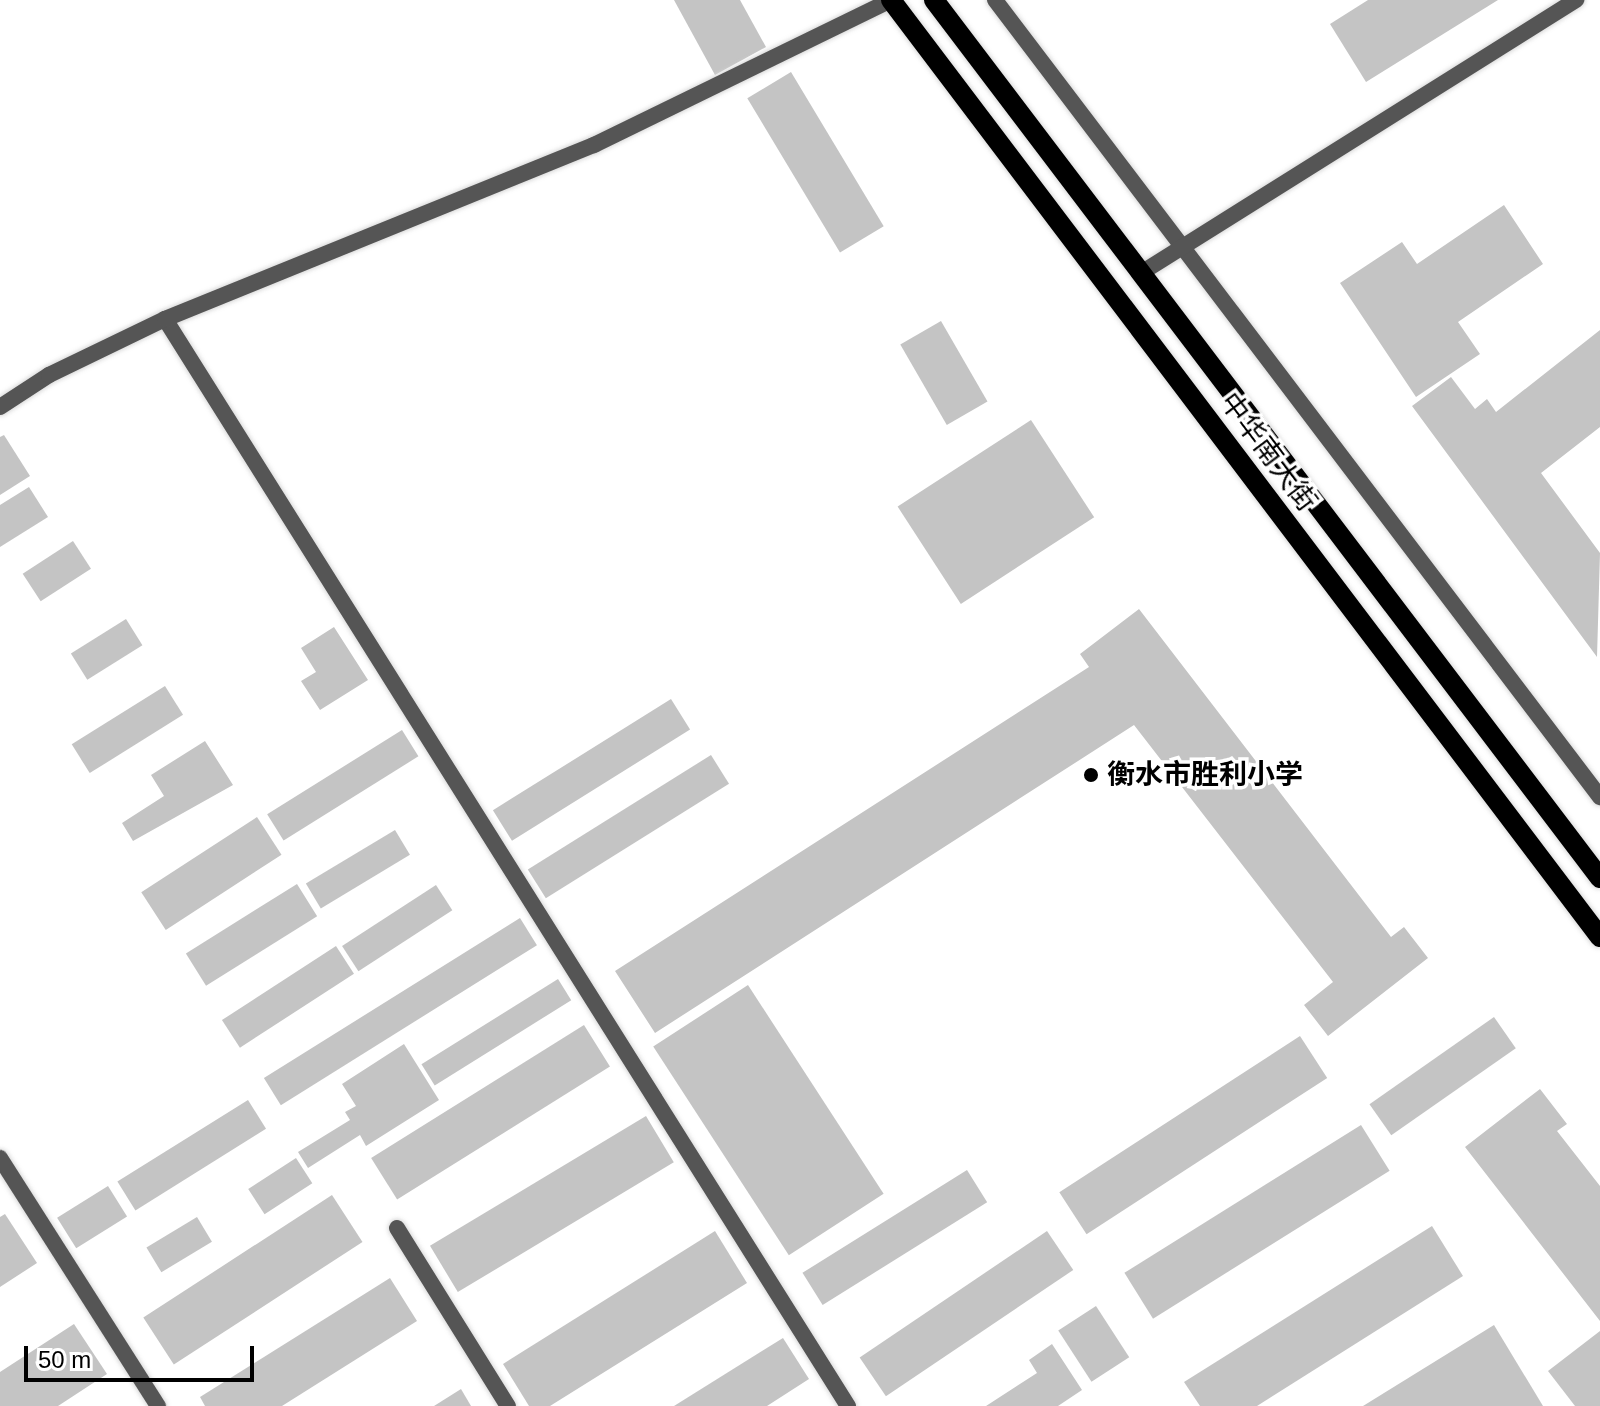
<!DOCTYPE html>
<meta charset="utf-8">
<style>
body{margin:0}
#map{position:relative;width:1600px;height:1406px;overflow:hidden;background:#fff;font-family:Helvetica,"Noto Sans SC",sans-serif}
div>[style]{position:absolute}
.building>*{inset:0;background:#c4c4c4;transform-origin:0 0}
.roads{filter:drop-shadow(0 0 2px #dbdbdb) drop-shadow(0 0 2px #dbdbdb)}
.lane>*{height:16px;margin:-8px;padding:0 8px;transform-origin:8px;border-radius:8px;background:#555}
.street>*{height:16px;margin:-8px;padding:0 8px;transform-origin:8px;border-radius:8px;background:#555}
.primary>*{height:20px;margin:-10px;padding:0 10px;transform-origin:10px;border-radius:10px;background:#000}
.dots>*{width:22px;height:22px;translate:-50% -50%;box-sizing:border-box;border:4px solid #fff;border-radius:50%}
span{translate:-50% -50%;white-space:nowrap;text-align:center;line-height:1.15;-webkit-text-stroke:7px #fff;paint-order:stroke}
.street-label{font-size:28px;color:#000}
.poi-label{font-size:28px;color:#000;font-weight:700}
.left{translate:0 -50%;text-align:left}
.scale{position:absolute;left:24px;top:1346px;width:230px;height:36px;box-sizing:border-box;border:4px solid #000;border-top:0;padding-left:10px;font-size:24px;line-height:28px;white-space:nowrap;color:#000;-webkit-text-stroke:6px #fff;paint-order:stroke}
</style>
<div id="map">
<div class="building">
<div style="clip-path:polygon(674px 0,740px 0,766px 47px,715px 75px)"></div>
<div style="clip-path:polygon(1368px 0,1498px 0,1366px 82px,1330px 24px)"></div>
<div style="left:791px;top:72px;width:180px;height:51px;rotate:59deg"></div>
<div style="clip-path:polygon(1504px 205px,1543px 264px,1458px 322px,1480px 354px,1416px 397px,1340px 283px,1402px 242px,1417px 264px)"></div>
<div style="left:941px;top:321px;width:93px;height:47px;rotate:60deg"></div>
<div style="clip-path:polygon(1600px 330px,1600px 427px,1541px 473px,1600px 553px,1597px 657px,1412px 406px,1451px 377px,1475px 409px,1487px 399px,1496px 412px)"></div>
<div style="left:1031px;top:420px;width:116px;height:159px;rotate:57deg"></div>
<div style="clip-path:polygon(4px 435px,30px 476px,0 495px,0 437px)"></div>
<div style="clip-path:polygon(29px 487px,48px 517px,0 547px,0 505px)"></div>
<div style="left:73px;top:541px;width:33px;height:60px;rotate:57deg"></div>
<div style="clip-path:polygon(1139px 609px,1391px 937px,1404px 927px,1428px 958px,1328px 1036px,1304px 1005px,1333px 982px,1134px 725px,655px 1033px,615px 971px,1089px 667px,1080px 654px)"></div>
<div style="left:126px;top:619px;width:31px;height:65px;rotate:58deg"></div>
<div style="clip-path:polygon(334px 627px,368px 680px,320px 710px,301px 681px,316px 672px,301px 648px)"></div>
<div style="left:165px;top:686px;width:34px;height:110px;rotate:58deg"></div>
<div style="left:671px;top:699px;width:36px;height:210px;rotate:58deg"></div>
<div style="left:402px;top:730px;width:31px;height:159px;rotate:58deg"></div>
<div style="clip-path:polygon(205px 741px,233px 785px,133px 841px,122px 823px,164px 796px,151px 775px)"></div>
<div style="left:711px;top:755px;width:34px;height:216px;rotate:58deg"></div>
<div style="left:257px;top:817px;width:45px;height:138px;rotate:57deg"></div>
<div style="left:395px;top:830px;width:29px;height:104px;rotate:59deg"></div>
<div style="left:297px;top:884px;width:38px;height:131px;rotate:58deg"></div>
<div style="left:436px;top:885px;width:30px;height:112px;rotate:57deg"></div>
<div style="left:520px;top:918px;width:32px;height:302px;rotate:58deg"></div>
<div style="left:336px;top:946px;width:33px;height:136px;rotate:57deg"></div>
<div style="left:558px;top:979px;width:25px;height:161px;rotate:58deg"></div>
<div style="left:748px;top:985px;width:249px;height:113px;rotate:57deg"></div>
<div style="left:1494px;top:1017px;width:38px;height:152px;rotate:55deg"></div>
<div style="left:584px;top:1025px;width:49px;height:251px;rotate:58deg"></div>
<div style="left:1300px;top:1036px;width:50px;height:287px;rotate:57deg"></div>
<div style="clip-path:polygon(404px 1044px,439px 1100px,366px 1146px,360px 1135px,308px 1168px,298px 1152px,350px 1120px,345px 1112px,356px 1106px,342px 1084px)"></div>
<div style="clip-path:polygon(1540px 1089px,1567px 1124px,1557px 1131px,1600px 1186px,1600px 1321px,1465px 1147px)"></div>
<div style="left:248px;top:1100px;width:34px;height:154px;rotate:58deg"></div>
<div style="left:646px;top:1116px;width:54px;height:252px;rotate:59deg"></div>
<div style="left:1361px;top:1125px;width:54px;height:279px;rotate:58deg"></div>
<div style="left:296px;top:1158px;width:30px;height:57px;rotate:57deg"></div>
<div style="left:967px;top:1170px;width:38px;height:194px;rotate:58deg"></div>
<div style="left:108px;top:1186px;width:36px;height:60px;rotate:58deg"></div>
<div style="left:332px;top:1195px;width:56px;height:225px;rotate:57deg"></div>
<div style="clip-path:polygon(5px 1214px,37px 1263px,0 1287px,0 1217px)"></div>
<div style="left:197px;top:1217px;width:29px;height:59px;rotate:59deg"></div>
<div style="clip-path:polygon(1432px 1226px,1463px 1276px,1257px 1406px,1200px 1406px,1184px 1382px)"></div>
<div style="clip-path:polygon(715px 1231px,747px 1283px,550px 1406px,529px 1406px,503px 1364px)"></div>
<div style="left:1047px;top:1231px;width:47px;height:226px;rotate:56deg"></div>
<div style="clip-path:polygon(390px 1278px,417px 1321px,282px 1406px,205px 1406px,200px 1397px)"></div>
<div style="left:1096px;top:1306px;width:61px;height:45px;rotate:57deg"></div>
<div style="clip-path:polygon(74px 1324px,107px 1374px,58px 1406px,0 1406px,0 1372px)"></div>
<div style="clip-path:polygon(1494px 1325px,1543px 1406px,1363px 1406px)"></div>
<div style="clip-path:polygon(1600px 1331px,1600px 1406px,1575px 1406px,1548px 1371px)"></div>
<div style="clip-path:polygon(783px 1338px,809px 1379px,767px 1406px,674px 1406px)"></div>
<div style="clip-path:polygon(1052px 1344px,1082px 1390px,1058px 1406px,986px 1406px,1037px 1373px,1029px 1360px)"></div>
<div style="clip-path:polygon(461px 1389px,471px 1406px,434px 1406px)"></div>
</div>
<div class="roads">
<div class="lane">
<div style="left:397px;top:1228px;width:210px;rotate:58.1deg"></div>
</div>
<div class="street">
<div style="left:995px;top:0;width:1001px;rotate:52.8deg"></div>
<div style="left:1141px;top:273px;width:514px;rotate:-32.11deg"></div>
<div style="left:165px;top:319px;width:1284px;rotate:57.86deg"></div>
<div style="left:0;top:407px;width:59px;rotate:-33.1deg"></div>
<div style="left:49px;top:375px;width:129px;rotate:-25.8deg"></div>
<div style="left:165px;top:319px;width:463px;rotate:-22.1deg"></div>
<div style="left:594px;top:145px;width:331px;rotate:-26deg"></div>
<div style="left:0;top:1158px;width:294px;rotate:57.5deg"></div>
</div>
<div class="primary">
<div style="left:891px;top:0;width:1175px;rotate:52.89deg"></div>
<div style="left:934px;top:0;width:1102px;rotate:52.82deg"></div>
</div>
</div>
<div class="dots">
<div style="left:1091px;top:775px;background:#000"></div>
</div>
<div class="street-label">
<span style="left:1268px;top:452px;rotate:53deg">中华南大街</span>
</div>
<div class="poi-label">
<span class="left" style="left:1107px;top:775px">衡水市胜利小学</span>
</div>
<div class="scale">50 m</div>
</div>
